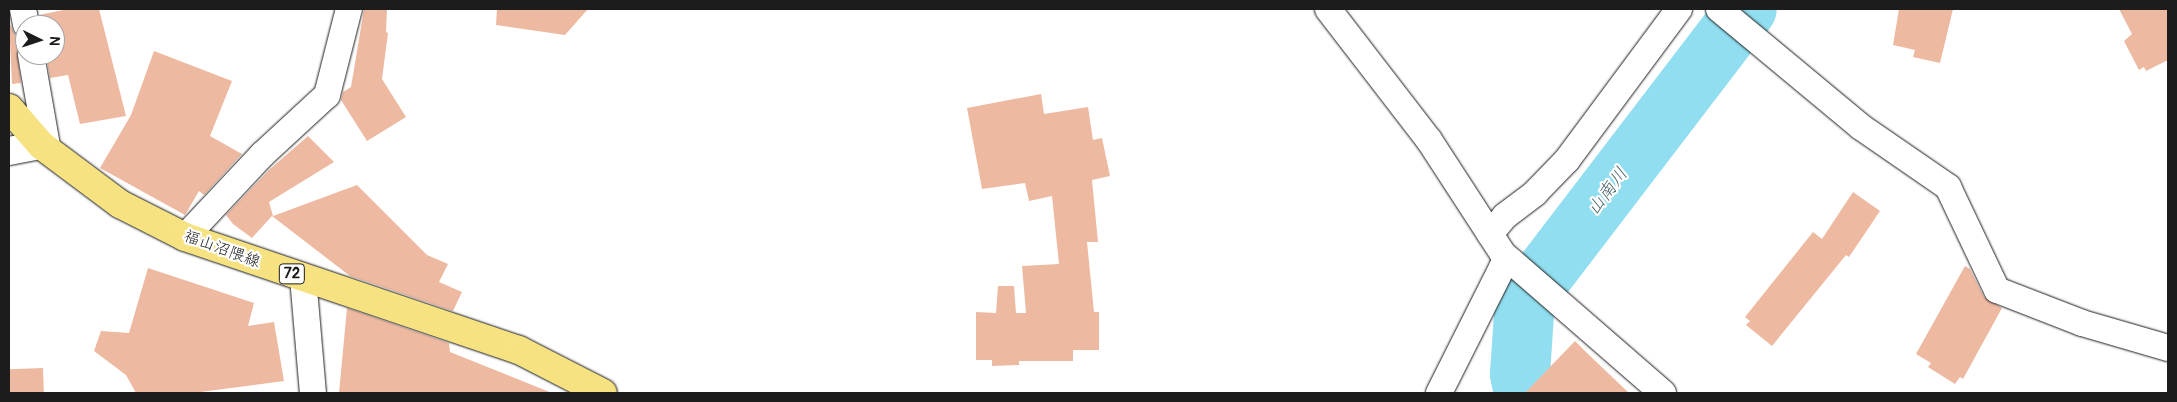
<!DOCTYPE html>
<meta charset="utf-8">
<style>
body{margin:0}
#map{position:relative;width:2177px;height:402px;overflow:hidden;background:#fff;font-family:Pangolin,"Klee One",sans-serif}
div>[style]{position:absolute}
.river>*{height:60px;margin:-30px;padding:0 30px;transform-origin:30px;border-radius:30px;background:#90def0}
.building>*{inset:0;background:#eeb9a1;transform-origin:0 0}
.roads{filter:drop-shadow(0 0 1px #1c1c1c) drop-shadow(0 0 1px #1c1c1c)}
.minor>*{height:26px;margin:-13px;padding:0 13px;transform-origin:13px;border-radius:13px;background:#fff}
.tertiary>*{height:28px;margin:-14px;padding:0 14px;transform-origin:14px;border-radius:14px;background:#fff}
.primary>*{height:28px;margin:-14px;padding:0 14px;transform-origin:14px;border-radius:14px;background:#f7e281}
span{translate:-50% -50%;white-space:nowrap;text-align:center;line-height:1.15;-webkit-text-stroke:4.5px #fff;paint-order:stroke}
.shield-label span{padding:1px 4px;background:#fff;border:1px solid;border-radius:4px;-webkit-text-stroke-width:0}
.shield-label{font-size:15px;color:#1c1c1c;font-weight:700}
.street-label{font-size:16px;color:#1c1c1c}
.water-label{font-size:18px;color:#456066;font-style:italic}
.frame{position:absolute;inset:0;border:10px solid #1c1c1c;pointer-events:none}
.north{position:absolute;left:15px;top:15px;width:50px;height:50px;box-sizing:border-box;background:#fff;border:1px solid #a4a4a4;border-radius:50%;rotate:94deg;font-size:14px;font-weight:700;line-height:20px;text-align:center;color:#1c1c1c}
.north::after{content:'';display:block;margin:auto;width:18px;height:22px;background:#1c1c1c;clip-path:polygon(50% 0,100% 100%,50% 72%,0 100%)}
</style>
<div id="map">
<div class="river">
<div style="left:1524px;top:393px;width:19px;rotate:-102deg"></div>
<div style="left:1520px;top:374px;width:75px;rotate:-86.2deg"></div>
<div style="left:1525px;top:299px;width:365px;rotate:-52.6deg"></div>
</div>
<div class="building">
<div style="clip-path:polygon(68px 9px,99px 9px,126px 116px,80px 124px,68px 75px,50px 78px,46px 55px,55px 55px,55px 25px,41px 25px,39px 15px)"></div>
<div style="clip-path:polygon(364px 9px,387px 9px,386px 32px,388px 33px,382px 79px,406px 117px,367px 141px,341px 100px,343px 92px,351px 87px)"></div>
<div style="clip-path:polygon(497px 9px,588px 9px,565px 35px,496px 25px)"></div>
<div style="clip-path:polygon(1899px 9px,1953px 9px,1940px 63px,1913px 57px,1915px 50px,1893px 45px)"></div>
<div style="clip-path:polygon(2119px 9px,2168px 9px,2168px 60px,2146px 71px,2144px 67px,2139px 70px,2124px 41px,2132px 34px)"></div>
<div style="clip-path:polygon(9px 22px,15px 35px,25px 40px,17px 50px,21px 83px,12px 84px)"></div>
<div style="clip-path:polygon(154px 51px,232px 81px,210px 136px,242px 154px,204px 195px,199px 191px,185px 215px,100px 168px,131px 115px)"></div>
<div style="clip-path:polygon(1041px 94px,1044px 114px,1088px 107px,1093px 140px,1102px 138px,1110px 176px,1092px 180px,1098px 242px,1087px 242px,1094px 312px,1099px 312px,1099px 350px,1073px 350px,1073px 361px,1019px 361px,1019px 365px,992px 366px,992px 360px,976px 360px,976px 312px,996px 313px,998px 286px,1014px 286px,1016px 313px,1026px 313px,1022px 266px,1059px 264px,1052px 196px,1029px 201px,1025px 183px,982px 189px,967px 108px)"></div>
<div style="clip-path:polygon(308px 136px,334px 162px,269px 202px,273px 216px,357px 185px,427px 255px,448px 264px,439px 282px,462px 292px,453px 311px,350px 276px,272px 216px,252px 238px,233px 224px,226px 215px,269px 170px)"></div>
<div style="clip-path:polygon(1853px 192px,1880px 211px,1849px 257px,1846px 255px,1772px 346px,1746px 325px,1750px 321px,1745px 317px,1813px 232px,1822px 239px)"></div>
<div style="clip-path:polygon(1965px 266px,1970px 269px,1984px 297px,2002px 308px,1963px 379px,1960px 377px,1955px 384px,1928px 367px,1931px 363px,1916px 354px)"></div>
<div style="clip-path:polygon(148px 268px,254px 303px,248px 326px,274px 322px,284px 381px,193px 393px,136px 393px,126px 375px,94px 351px,101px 331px,129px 333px)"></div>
<div style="clip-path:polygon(347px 308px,449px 343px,450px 352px,552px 393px,339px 393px)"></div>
<div style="clip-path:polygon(1575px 341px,1587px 353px,1629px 393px,1525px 393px)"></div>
<div style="left:43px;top:368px;width:25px;height:34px;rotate:88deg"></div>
</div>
<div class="roads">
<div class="minor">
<div style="left:23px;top:9px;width:16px;rotate:79deg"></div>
<div style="left:1328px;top:9px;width:165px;rotate:52.4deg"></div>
<div style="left:1429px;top:140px;width:136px;rotate:57deg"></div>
<div style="left:1503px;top:254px;width:212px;rotate:41deg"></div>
<div style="left:1719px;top:9px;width:185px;rotate:39.7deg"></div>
<div style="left:1861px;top:127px;width:106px;rotate:34.6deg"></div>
<div style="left:1948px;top:187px;width:114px;rotate:64.6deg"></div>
<div style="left:1997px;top:290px;width:91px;rotate:21.2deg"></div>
<div style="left:2082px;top:323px;width:90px;rotate:16.2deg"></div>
<div style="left:31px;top:55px;width:92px;rotate:80deg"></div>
<div style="left:47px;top:146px;width:6px;rotate:-171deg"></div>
<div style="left:1490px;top:234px;width:23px;rotate:-50deg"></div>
<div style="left:1505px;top:216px;width:38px;rotate:-37deg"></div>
<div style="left:1535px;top:193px;width:46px;rotate:-45.9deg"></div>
<div style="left:1567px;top:160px;width:188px;rotate:-53.4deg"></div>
<div style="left:185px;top:237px;width:114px;rotate:-46.8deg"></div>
<div style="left:263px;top:154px;width:87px;rotate:-42.7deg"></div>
<div style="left:327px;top:95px;width:89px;rotate:-75.7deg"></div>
<div style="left:303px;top:277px;width:116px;rotate:85.1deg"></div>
<div style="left:1439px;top:393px;width:140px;rotate:-63.3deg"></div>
<div style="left:1502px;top:268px;width:11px;rotate:-38deg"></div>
</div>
<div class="tertiary">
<div style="left:9px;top:151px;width:33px;rotate:-11deg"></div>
</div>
<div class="primary">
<div style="left:9px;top:108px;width:49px;rotate:49.1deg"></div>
<div style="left:41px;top:145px;width:99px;rotate:36.8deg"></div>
<div style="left:120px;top:204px;width:73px;rotate:26.9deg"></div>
<div style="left:185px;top:237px;width:353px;rotate:18.7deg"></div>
<div style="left:519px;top:350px;width:94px;rotate:27.1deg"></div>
</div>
</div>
<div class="shield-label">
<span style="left:292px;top:274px">72</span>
</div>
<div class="street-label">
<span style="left:222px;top:249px;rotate:20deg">福山沼隈線</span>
</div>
<div class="water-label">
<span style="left:1608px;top:192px;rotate:-53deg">山南川</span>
</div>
<div class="frame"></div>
<div class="north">N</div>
</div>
